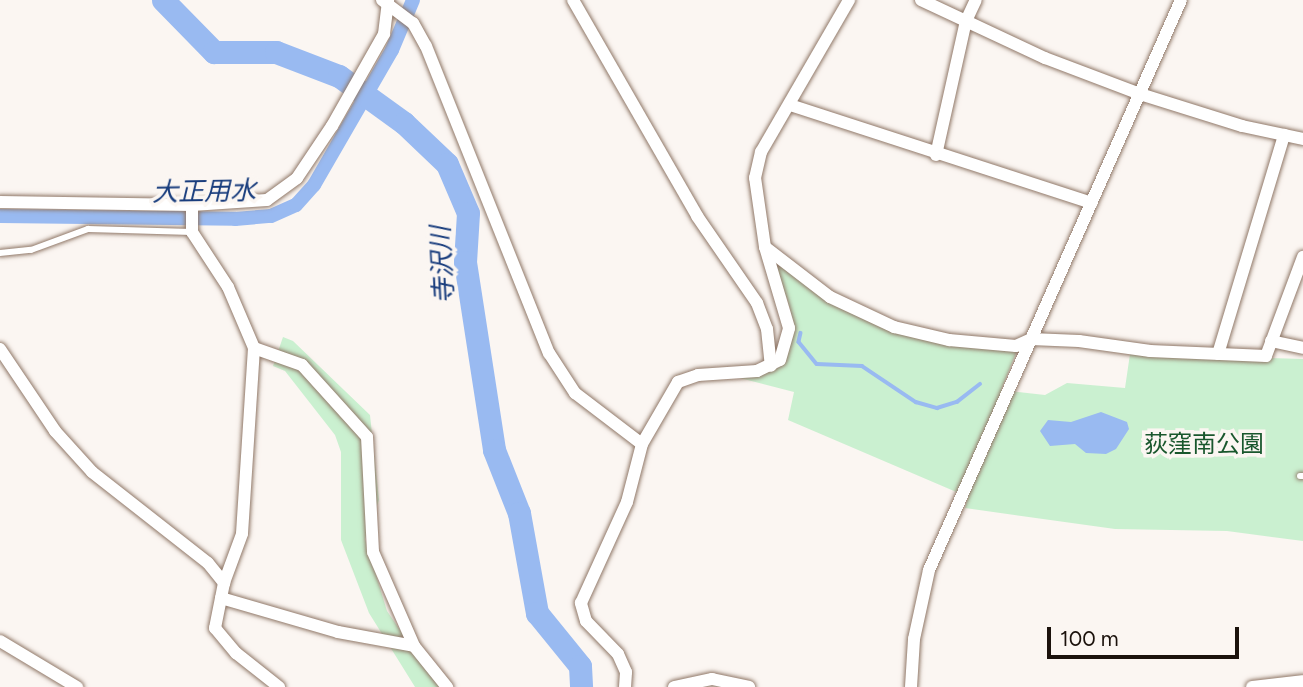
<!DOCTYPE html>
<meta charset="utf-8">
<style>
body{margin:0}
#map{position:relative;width:1303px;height:687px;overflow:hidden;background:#fbf6f2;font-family:Figtree,"Noto Sans JP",sans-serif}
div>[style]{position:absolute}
.green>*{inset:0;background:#caf0d0}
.water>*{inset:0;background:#99baf1}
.stream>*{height:3.5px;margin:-1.75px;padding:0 1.75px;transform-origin:1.75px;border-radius:1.75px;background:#99baf1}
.canal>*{height:14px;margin:-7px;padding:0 7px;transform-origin:7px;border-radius:7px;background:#99baf1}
.river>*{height:23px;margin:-11.5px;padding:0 11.5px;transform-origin:11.5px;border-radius:11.5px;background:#99baf1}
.roads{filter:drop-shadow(0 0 2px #907868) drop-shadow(0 0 2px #907868)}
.lane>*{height:6px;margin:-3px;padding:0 3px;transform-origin:3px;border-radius:3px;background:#fff}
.street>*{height:12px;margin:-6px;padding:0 6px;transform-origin:6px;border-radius:6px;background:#fff}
span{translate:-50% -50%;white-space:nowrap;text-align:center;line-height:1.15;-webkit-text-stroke:7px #fbf6f2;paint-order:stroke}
.park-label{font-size:24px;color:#19572d}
.water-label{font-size:26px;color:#193d7d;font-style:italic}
.scale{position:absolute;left:1047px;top:627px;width:192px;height:32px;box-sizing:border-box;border:4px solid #1b120c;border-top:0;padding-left:9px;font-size:21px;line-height:24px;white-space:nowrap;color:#1b120c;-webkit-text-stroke:5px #fbf6f2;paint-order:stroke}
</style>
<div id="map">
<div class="green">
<div style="clip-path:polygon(774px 262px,896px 333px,1018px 348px,1001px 390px,1045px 395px,1067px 383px,1125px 388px,1130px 354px,1303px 359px,1303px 541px,1227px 531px,1115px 529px,965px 508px,968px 497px,788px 420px,794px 392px,732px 376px,783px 364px,794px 324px,787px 298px,776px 280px)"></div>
<div style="clip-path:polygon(283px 337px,293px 341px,370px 415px,379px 500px,365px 539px,387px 611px,439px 687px,415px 687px,369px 613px,341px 540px,341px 452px,335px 435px,285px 371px,273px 366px)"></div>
</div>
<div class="water">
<div style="clip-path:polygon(1101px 412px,1127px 422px,1129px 429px,1116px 449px,1106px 454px,1086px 453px,1075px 444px,1050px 446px,1040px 431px,1048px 420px,1071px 422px)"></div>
</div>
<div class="stream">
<div style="left:801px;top:333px;width:9px;rotate:103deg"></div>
<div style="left:799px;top:342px;width:28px;rotate:51deg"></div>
<div style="left:817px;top:364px;width:45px;rotate:2.5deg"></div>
<div style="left:862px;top:366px;width:65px;rotate:33.7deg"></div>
<div style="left:916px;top:402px;width:22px;rotate:16deg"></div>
<div style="left:937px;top:408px;width:21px;rotate:-17deg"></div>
<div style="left:957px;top:402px;width:29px;rotate:-38deg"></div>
</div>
<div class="canal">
<div style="left:0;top:216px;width:235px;rotate:0.7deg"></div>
<div style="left:235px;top:219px;width:36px;rotate:-5deg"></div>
<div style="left:271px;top:216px;width:27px;rotate:-24deg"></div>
<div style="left:296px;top:205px;width:27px;rotate:-48deg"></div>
<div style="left:314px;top:185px;width:156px;rotate:-60deg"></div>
<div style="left:392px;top:50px;width:54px;rotate:-67.2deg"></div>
</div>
<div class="river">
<div style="left:163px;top:0;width:73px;rotate:45.6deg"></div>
<div style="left:214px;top:52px;width:62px"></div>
<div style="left:276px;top:52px;width:67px;rotate:20.9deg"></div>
<div style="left:339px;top:76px;width:80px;rotate:35.9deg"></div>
<div style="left:404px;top:123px;width:59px;rotate:43.6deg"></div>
<div style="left:447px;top:164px;width:53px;rotate:66.8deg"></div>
<div style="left:468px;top:213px;width:49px;rotate:93.5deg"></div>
<div style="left:465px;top:262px;width:190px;rotate:81.2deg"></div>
<div style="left:494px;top:450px;width:68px;rotate:68.4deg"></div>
<div style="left:519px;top:513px;width:102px;rotate:79.8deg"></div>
<div style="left:537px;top:613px;width:68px;rotate:50.9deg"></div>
<div style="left:580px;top:666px;width:21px;rotate:87deg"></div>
</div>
<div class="roads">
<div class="lane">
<div style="left:0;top:253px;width:31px;rotate:-6deg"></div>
<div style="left:31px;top:250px;width:61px;rotate:-20.2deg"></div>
<div style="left:88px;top:229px;width:104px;rotate:1.7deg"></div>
<div style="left:1300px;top:476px;width:3px"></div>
</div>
<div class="street">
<div style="left:382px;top:0;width:39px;rotate:37deg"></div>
<div style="left:413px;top:23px;width:26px;rotate:61deg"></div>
<div style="left:426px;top:46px;width:331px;rotate:68.2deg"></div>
<div style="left:549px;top:353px;width:48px;rotate:57deg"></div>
<div style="left:575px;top:393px;width:84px;rotate:37.3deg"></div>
<div style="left:573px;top:0;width:249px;rotate:60.1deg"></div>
<div style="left:697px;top:216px;width:106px;rotate:55.4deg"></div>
<div style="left:757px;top:303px;width:28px;rotate:69deg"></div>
<div style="left:767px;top:329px;width:37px;rotate:84deg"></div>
<div style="left:921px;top:0;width:137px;rotate:25.1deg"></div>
<div style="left:1045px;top:58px;width:102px;rotate:20.8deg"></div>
<div style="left:1140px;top:94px;width:107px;rotate:17.4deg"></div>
<div style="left:1242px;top:126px;width:62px;rotate:12deg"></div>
<div style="left:790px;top:105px;width:317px;rotate:18deg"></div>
<div style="left:936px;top:155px;width:137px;rotate:-77.4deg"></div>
<div style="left:966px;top:21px;width:23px;rotate:-65deg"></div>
<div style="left:0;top:202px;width:192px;rotate:0.9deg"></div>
<div style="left:192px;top:205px;width:75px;rotate:-3.8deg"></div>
<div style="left:267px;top:200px;width:37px;rotate:-36deg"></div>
<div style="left:297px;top:178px;width:63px;rotate:-56.1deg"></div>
<div style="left:332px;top:126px;width:106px;rotate:-60.5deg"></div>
<div style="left:384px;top:34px;width:34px;rotate:-83deg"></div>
<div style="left:192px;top:205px;width:27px;rotate:90deg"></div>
<div style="left:192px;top:232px;width:66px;rotate:56.8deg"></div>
<div style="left:228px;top:287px;width:66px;rotate:66.9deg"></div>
<div style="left:254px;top:348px;width:186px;rotate:93.7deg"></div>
<div style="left:242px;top:534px;width:52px;rotate:110.2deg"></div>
<div style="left:224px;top:583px;width:46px;rotate:101.3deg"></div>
<div style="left:215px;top:628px;width:33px;rotate:50deg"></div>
<div style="left:236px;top:653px;width:55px;rotate:38.3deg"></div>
<div style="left:765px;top:247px;width:82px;rotate:37.6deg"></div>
<div style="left:830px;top:297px;width:71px;rotate:25.1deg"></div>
<div style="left:894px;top:327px;width:57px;rotate:13.3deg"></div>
<div style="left:949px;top:340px;width:67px;rotate:5.1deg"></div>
<div style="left:1016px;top:346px;width:17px;rotate:-25deg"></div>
<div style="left:1031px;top:339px;width:48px;rotate:2.4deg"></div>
<div style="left:1079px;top:341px;width:72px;rotate:8deg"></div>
<div style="left:1150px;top:351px;width:116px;rotate:2.5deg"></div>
<div style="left:1266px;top:356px;width:106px;rotate:-69.5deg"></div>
<div style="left:1271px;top:341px;width:33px;rotate:12deg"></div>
<div style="left:254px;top:348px;width:51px;rotate:19.5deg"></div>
<div style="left:302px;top:365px;width:97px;rotate:47.9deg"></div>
<div style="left:367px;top:437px;width:115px;rotate:87deg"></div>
<div style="left:373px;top:552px;width:103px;rotate:66.4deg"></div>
<div style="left:414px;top:646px;width:53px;rotate:51.2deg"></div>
<div style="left:0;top:349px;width:99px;rotate:56.1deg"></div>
<div style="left:55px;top:431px;width:55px;rotate:47.9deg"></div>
<div style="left:92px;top:472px;width:147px;rotate:38.1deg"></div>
<div style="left:208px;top:563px;width:26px;rotate:51deg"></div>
<div style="left:1218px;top:354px;width:229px;rotate:-73.2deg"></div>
<div style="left:221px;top:598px;width:122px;rotate:16.2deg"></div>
<div style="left:338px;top:632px;width:77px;rotate:10.4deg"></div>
<div style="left:0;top:641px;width:90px;rotate:30.9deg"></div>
<div style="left:625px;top:687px;width:15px;rotate:-86deg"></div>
<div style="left:626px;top:672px;width:20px;rotate:-114deg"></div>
<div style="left:618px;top:654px;width:46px;rotate:-134.1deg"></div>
<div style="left:586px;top:621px;width:19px;rotate:-106deg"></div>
<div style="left:581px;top:603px;width:111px;rotate:-65.5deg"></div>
<div style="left:627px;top:502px;width:60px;rotate:-75.5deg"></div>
<div style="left:642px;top:444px;width:72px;rotate:-59.9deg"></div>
<div style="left:678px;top:382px;width:21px;rotate:-19deg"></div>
<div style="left:698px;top:375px;width:59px;rotate:-3.9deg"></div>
<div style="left:757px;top:371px;width:25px;rotate:-26deg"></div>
<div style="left:780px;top:360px;width:33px;rotate:-74deg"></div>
<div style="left:789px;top:328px;width:84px;rotate:-106.5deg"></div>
<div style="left:765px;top:247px;width:70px;rotate:-98.2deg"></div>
<div style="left:755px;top:178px;width:27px;rotate:-77deg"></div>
<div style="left:761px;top:152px;width:176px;rotate:-59.9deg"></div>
<div style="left:674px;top:687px;width:39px;rotate:-12deg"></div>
<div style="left:712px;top:679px;width:38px;rotate:12deg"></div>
<div style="left:911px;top:687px;width:48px;rotate:-86.4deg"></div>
<div style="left:914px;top:639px;width:71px;rotate:-77.7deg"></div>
<div style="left:929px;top:570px;width:623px;rotate:-66.15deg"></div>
<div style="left:1252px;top:687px;width:51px;rotate:-6.7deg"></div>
</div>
</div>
<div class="park-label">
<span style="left:1204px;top:444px">荻窪南公園</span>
</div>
<div class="water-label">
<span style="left:204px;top:192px;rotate:-1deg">大正用水</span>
<span style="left:443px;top:265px;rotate:-93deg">寺沢川</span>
</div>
<div class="scale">100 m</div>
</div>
